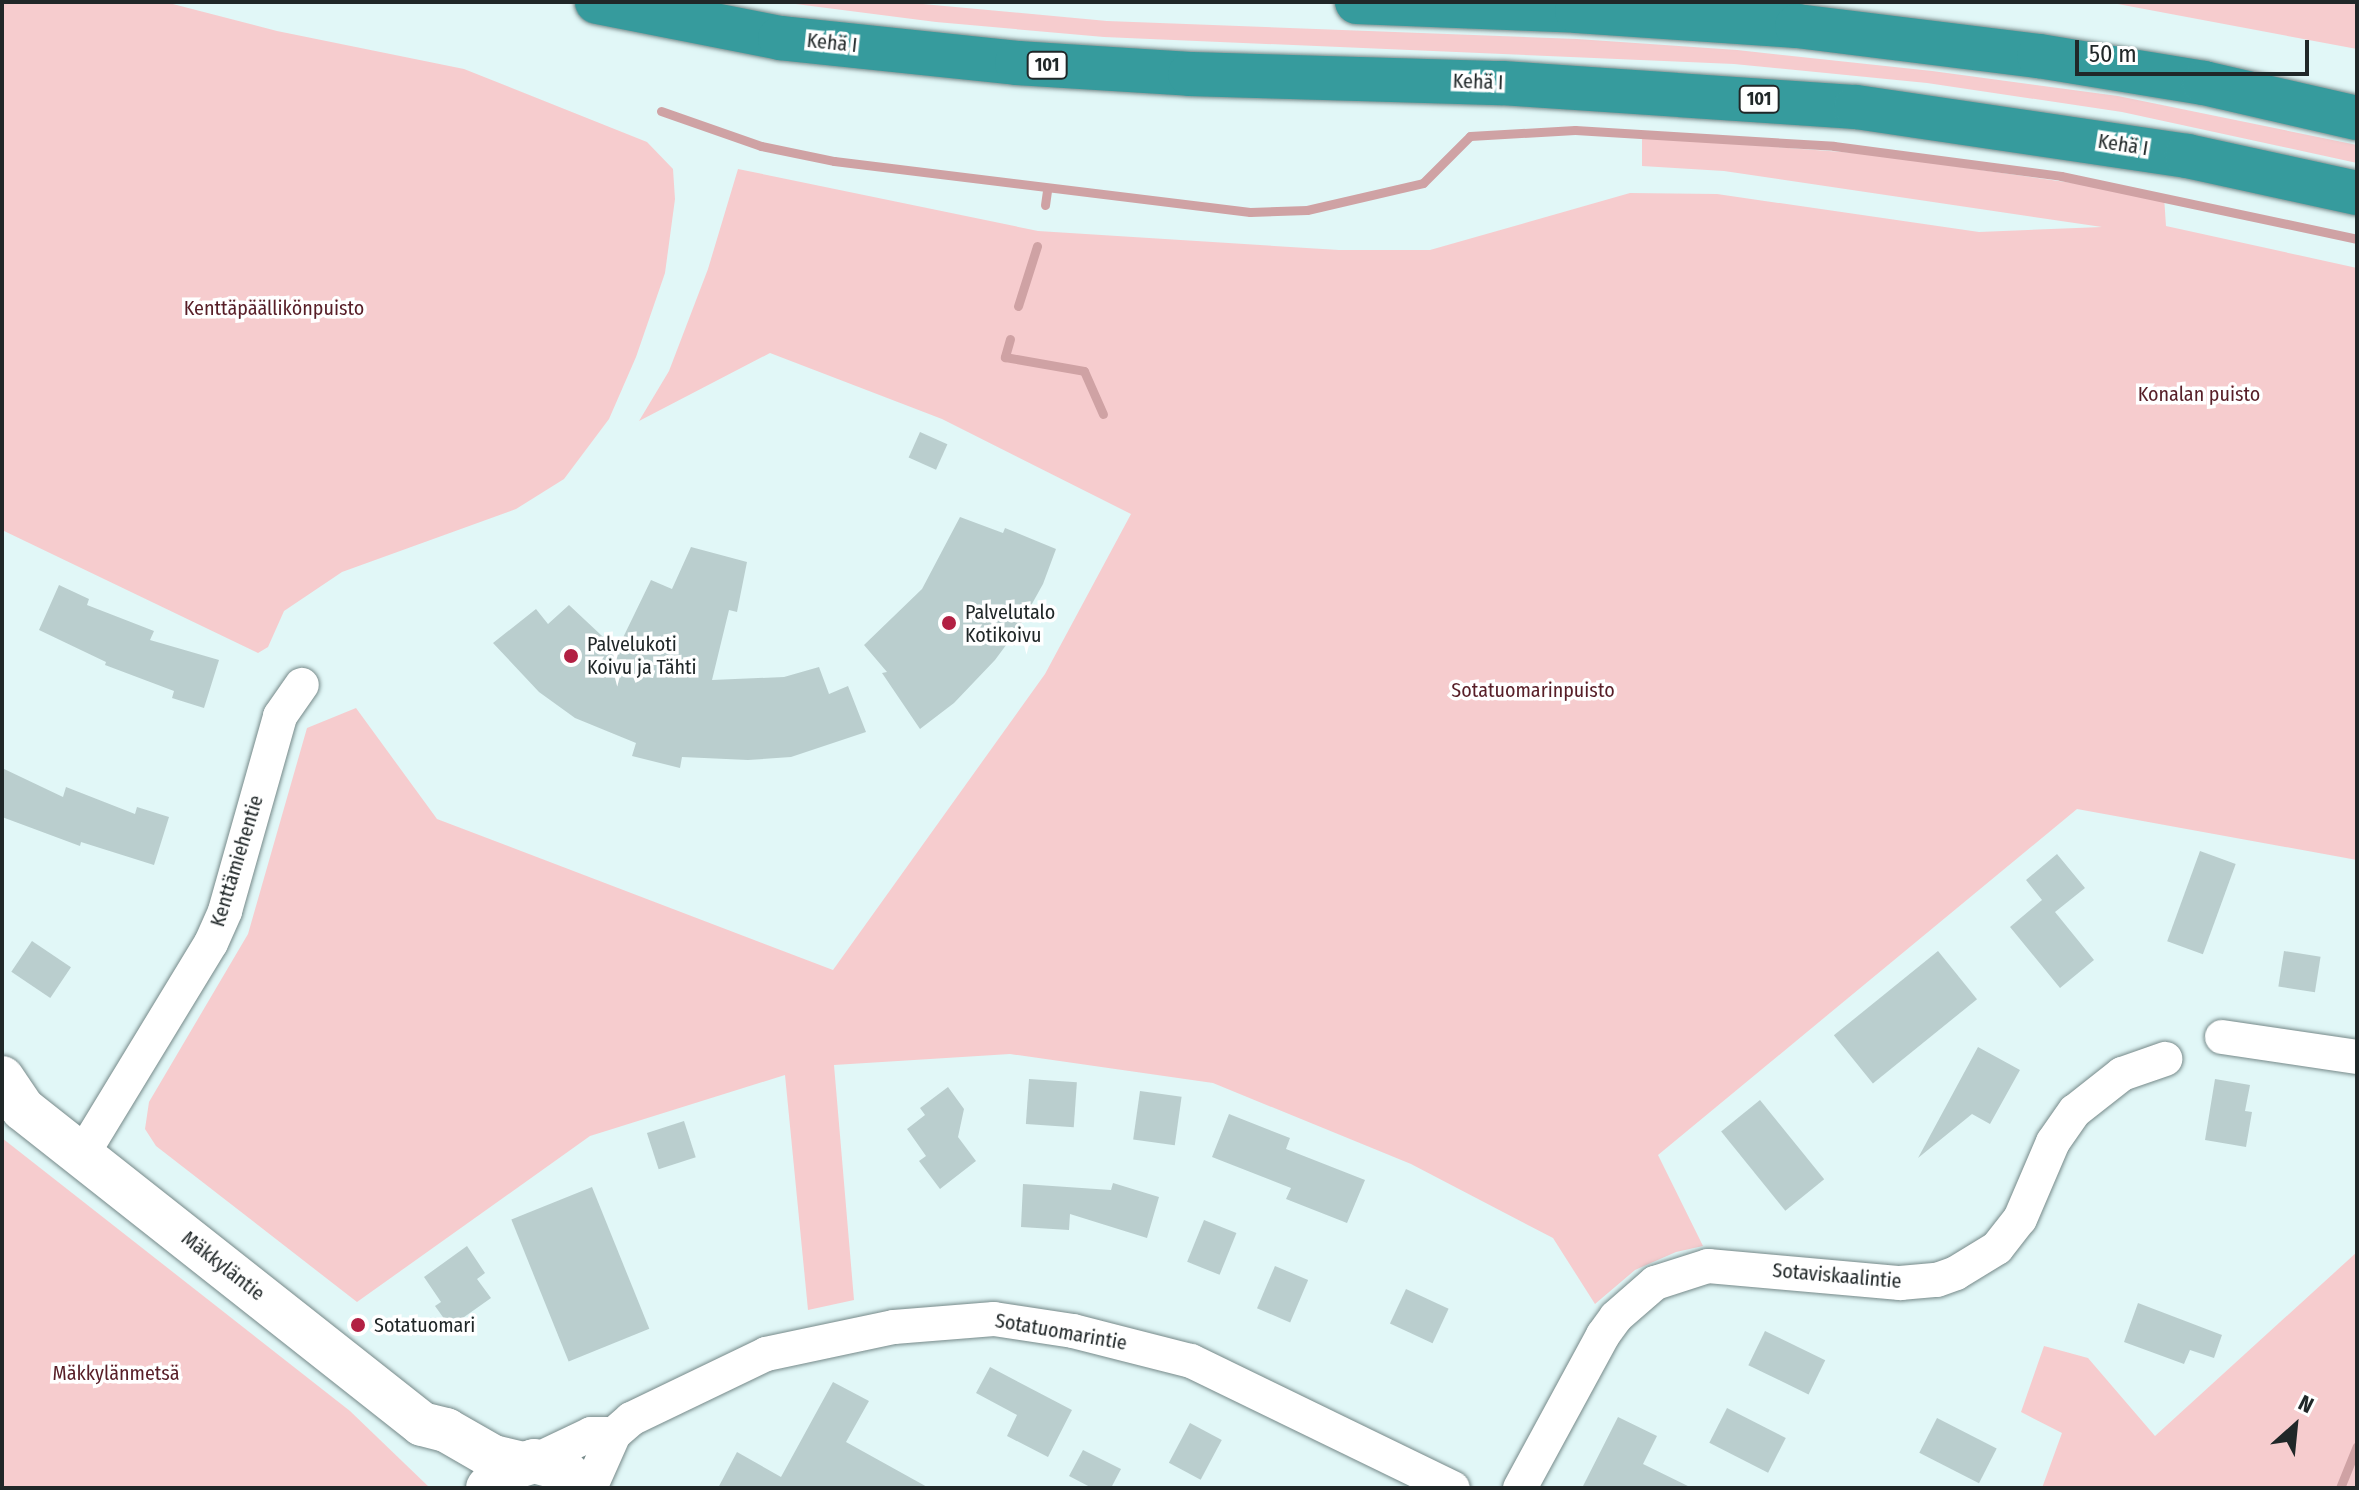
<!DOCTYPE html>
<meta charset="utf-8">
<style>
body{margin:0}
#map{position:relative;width:2359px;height:1490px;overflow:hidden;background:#e1f7f7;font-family:"Fira Sans Condensed",sans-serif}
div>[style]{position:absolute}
.green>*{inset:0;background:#f6ccce}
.stream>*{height:9px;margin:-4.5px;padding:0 4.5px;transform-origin:4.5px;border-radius:4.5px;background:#cfa2a4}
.building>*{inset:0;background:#bacece;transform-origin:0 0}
.roads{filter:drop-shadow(0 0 2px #768989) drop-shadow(0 0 2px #768989)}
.street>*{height:34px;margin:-17px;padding:0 17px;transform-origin:17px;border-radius:17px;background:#fff}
.secondary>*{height:44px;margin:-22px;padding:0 22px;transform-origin:22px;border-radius:22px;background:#fff}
.highway>*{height:44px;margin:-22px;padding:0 22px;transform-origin:22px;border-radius:22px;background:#369b9d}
.dots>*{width:22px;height:22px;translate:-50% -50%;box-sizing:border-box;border:4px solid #fff;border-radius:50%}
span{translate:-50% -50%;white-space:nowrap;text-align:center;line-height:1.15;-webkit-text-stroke:7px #fff;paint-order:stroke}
.shield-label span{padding:2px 6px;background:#fff;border:2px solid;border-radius:6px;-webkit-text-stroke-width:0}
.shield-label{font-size:18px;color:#202728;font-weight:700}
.street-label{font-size:20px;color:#202728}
.park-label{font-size:20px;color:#571e27}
.poi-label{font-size:20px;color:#202728}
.left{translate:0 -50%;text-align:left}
.frame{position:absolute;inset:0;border:4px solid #202728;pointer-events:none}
.north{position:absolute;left:2255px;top:1386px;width:80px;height:80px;-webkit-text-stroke:6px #fff;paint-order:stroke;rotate:27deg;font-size:22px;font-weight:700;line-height:32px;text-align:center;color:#202728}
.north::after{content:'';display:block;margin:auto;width:28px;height:36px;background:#202728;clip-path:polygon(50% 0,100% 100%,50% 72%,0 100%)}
.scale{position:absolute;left:2075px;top:40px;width:234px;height:36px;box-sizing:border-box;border:4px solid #202728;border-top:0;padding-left:10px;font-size:24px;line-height:28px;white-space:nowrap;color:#202728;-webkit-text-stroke:6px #fff;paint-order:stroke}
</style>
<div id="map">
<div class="green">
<div style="clip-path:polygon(2px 2px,165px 2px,277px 31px,464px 69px,647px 142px,673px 169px,675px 199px,665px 273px,636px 357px,609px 419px,564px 479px,516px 509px,342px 572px,284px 611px,268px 647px,258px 653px,2px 530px)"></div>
<div style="clip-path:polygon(780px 2px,901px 2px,1107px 21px,1577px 39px,1737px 50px,1932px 71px,2118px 96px,2357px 145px,2357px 163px,2122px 112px,1927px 83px,1734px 64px,1104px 37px,936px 22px)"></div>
<div style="clip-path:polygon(2107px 2px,2357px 2px,2357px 49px)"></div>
<div style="clip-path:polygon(1642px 137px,1869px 154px,2164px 196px,2166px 226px,2357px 268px,2357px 860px,2077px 809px,1658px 1155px,1703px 1246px,1676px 1252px,1635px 1270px,1595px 1304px,1553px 1238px,1411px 1164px,1213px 1083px,1010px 1054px,834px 1065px,854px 1300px,808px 1310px,785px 1075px,590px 1136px,357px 1302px,156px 1146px,145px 1129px,149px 1102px,248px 934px,307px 728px,356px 708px,437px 819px,833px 970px,1045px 674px,1131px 514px,942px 419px,770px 353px,639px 421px,669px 371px,708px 269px,738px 169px,1038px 231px,1339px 250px,1430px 250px,1630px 193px,1717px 194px,1979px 232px,2102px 227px,1724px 171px,1642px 166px)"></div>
<div style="clip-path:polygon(2px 1138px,350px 1411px,430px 1488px,2px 1488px)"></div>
<div style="clip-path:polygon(2357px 1252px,2357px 1488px,2042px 1488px,2062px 1433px,2021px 1412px,2044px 1346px,2088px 1358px,2155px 1436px)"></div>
</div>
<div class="stream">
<div style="left:661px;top:111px;width:106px;rotate:19.3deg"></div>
<div style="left:761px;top:146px;width:75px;rotate:11.6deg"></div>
<div style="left:834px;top:161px;width:419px;rotate:7deg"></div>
<div style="left:1250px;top:212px;width:57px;rotate:-2deg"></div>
<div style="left:1307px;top:210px;width:119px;rotate:-13.1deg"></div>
<div style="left:1423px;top:183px;width:66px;rotate:-45deg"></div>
<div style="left:1470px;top:136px;width:105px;rotate:-3.3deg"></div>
<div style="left:1575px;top:130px;width:259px;rotate:3.5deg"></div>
<div style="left:1834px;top:146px;width:229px;rotate:7.5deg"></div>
<div style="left:2061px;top:176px;width:303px;rotate:12deg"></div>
<div style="left:1045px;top:205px;width:15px;rotate:-82deg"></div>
<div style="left:1018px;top:306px;width:63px;rotate:-72.4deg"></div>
<div style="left:1010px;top:339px;width:19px;rotate:106deg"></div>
<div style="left:1005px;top:357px;width:80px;rotate:10deg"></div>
<div style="left:1084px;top:371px;width:47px;rotate:66.2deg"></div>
<div style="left:2340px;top:1488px;width:45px;rotate:-68deg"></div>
</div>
<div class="building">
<div style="left:920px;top:432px;width:30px;height:28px;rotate:24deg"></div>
<div style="clip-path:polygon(960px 517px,1003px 533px,1005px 528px,1056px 549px,1043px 584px,1018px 629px,995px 660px,954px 703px,920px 729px,882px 673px,887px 672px,864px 645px,922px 589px)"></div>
<div style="clip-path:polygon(691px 547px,747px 562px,737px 612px,729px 610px,712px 680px,784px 677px,819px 667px,829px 694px,848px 686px,866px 732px,791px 757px,748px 760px,682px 757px,680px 768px,632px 756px,636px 743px,575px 718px,539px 692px,493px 643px,536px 609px,548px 624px,569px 605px,617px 650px,651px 580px,672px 589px)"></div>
<div style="clip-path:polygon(59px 585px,89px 599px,87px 605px,154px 631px,150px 640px,219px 660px,204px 708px,172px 698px,174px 691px,105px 665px,106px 662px,39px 630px)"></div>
<div style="clip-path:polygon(2px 768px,63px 797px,66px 787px,135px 814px,137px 807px,169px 817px,154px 865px,81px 842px,80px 846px,2px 817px)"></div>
<div style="left:2200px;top:851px;width:38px;height:96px;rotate:20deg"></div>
<div style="clip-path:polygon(2057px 854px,2085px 888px,2055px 912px,2094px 960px,2060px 988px,2010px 927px,2042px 900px,2026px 880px)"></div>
<div style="left:32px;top:941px;width:47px;height:37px;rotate:34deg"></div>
<div style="left:1938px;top:951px;width:62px;height:134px;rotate:51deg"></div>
<div style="left:2284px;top:951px;width:37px;height:36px;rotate:9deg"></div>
<div style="clip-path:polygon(1978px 1047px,2020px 1070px,1990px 1124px,1972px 1114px,1918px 1158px)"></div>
<div style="left:1029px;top:1079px;width:48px;height:45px;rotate:4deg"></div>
<div style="clip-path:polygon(2215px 1079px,2250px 1085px,2245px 1111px,2252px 1112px,2246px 1147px,2205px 1140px)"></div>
<div style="clip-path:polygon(948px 1087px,964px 1109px,958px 1137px,976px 1161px,940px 1189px,919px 1161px,926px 1156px,907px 1129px,925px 1115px,920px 1108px)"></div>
<div style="left:1140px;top:1091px;width:42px;height:49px;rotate:8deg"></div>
<div style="left:1760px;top:1100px;width:102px;height:50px;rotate:51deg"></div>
<div style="clip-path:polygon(1229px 1114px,1290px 1138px,1286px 1149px,1365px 1180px,1347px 1223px,1286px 1199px,1291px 1188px,1212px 1157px)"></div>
<div style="left:684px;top:1121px;width:38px;height:39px;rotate:72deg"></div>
<div style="clip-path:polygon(1113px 1183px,1159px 1197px,1147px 1238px,1070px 1214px,1069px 1230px,1021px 1227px,1023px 1184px,1111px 1190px)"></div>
<div style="left:592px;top:1187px;width:153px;height:87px;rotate:68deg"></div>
<div style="left:1204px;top:1220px;width:35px;height:45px;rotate:22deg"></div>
<div style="clip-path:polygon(467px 1246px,485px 1273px,477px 1279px,491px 1298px,450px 1327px,435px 1306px,441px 1302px,424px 1277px)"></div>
<div style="left:1275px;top:1266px;width:36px;height:46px;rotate:23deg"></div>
<div style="left:1406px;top:1289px;width:47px;height:38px;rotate:25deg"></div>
<div style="clip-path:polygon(2138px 1303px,2222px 1335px,2214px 1358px,2190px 1350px,2184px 1364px,2124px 1342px)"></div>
<div style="left:1765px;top:1331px;width:67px;height:38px;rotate:26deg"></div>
<div style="clip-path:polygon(990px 1367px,1072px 1410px,1048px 1457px,1007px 1436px,1017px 1415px,976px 1393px)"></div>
<div style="clip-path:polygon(833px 1382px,869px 1401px,846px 1442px,929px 1488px,718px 1488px,737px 1452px,781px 1477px)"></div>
<div style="left:1727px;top:1408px;width:66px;height:39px;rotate:27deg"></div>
<div style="clip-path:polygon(1618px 1417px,1657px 1436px,1643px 1464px,1692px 1488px,1582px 1488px)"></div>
<div style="left:1937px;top:1418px;width:67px;height:39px;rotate:27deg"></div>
<div style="left:1190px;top:1423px;width:36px;height:45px;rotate:28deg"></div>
<div style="clip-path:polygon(1083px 1450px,1121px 1469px,1111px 1488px,1092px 1488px,1069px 1476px)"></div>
</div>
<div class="roads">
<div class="street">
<div style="left:2222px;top:1037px;width:136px;rotate:8.4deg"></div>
<div style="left:82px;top:1155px;width:248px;rotate:-58.7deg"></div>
<div style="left:211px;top:943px;width:35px;rotate:-66deg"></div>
<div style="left:225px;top:911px;width:203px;rotate:-74.2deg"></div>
<div style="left:280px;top:716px;width:38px;rotate:-55deg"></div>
<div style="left:534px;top:1461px;width:63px;rotate:-25.3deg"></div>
<div style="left:591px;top:1434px;width:23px"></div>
<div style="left:590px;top:1488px;width:59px;rotate:-66deg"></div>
<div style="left:614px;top:1434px;width:23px;rotate:-41deg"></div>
<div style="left:631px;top:1419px;width:150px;rotate:-25.7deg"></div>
<div style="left:766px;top:1354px;width:131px;rotate:-11.9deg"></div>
<div style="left:894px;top:1327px;width:100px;rotate:-4.6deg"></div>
<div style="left:994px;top:1319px;width:80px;rotate:8.6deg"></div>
<div style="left:1073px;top:1331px;width:122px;rotate:14.3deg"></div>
<div style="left:1191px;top:1361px;width:291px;rotate:25.9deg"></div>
<div style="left:1520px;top:1488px;width:174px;rotate:-61.5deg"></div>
<div style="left:1603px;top:1335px;width:22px;rotate:-54deg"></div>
<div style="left:1616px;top:1317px;width:52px;rotate:-41.1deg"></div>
<div style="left:1655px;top:1283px;width:56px;rotate:-17.8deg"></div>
<div style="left:1708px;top:1266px;width:193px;rotate:5.1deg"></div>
<div style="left:1900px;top:1283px;width:37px;rotate:-5deg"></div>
<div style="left:1937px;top:1280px;width:20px;rotate:-20deg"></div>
<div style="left:1956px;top:1273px;width:48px;rotate:-31.4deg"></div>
<div style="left:1997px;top:1248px;width:37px;rotate:-52deg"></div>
<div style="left:2020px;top:1219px;width:84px;rotate:-66.8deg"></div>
<div style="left:2053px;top:1142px;width:38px;rotate:-55deg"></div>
<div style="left:2075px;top:1111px;width:60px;rotate:-38.2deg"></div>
<div style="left:2122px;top:1074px;width:46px;rotate:-19.2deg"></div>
</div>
<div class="secondary">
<div style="left:2px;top:1078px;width:37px;rotate:56deg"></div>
<div style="left:23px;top:1109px;width:508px;rotate:38.29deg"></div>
<div style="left:422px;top:1424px;width:25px;rotate:14deg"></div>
<div style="left:446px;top:1430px;width:54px;rotate:29.9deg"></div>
<div style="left:493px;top:1457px;width:27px;rotate:13deg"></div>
<div style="left:488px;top:1488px;width:25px;rotate:-47deg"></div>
<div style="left:505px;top:1470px;width:30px;rotate:-17deg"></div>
<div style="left:534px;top:1461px;width:28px;rotate:15deg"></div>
<div style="left:561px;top:1468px;width:28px;rotate:45deg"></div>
</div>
<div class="highway">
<div style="left:597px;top:2px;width:187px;rotate:11.1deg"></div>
<div style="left:780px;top:38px;width:238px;rotate:6deg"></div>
<div style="left:1017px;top:63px;width:173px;rotate:3.6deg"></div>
<div style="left:1190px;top:74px;width:312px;rotate:1.7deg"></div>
<div style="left:1502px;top:83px;width:355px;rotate:3.9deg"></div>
<div style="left:1856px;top:107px;width:335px;rotate:8.4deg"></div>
<div style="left:2187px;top:156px;width:174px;rotate:12.3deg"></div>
<div style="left:1357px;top:2px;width:220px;rotate:2.3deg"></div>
<div style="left:1577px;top:11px;width:221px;rotate:3.9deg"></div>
<div style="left:1797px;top:26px;width:244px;rotate:7.1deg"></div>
<div style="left:2039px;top:56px;width:167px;rotate:9.3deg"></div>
<div style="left:2204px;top:83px;width:157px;rotate:12.9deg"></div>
</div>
</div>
<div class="dots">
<div style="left:949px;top:623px;background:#b22043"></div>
<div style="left:571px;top:656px;background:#b22043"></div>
<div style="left:358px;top:1325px;background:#b22043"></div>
</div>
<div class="shield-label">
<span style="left:1047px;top:65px">101</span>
<span style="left:1759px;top:99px">101</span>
</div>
<div class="street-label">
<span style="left:832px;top:43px;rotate:6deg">Kehä I</span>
<span style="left:1478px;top:82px;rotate:2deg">Kehä I</span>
<span style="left:2123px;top:145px;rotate:9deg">Kehä I</span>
<span style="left:237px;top:861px;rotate:-73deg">Kenttämiehentie</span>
<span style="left:223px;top:1266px;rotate:38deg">Mäkkyläntie</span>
<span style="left:1837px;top:1276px;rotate:5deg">Sotaviskaalintie</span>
<span style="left:1061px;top:1332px;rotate:10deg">Sotatuomarintie</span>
</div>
<div class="park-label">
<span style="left:274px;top:308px">Kenttäpäällikönpuisto</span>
<span style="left:2199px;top:394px">Konalan puisto</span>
<span style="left:1533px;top:690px">Sotatuomarinpuisto</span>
<span style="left:116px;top:1373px">Mäkkylänmetsä</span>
</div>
<div class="poi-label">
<span class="left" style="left:965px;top:624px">Palvelutalo<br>Kotikoivu</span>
<span class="left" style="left:587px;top:656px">Palvelukoti<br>Koivu ja Tähti</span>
<span class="left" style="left:374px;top:1325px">Sotatuomari</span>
</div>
<div class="frame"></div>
<div class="north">N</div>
<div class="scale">50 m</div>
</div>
